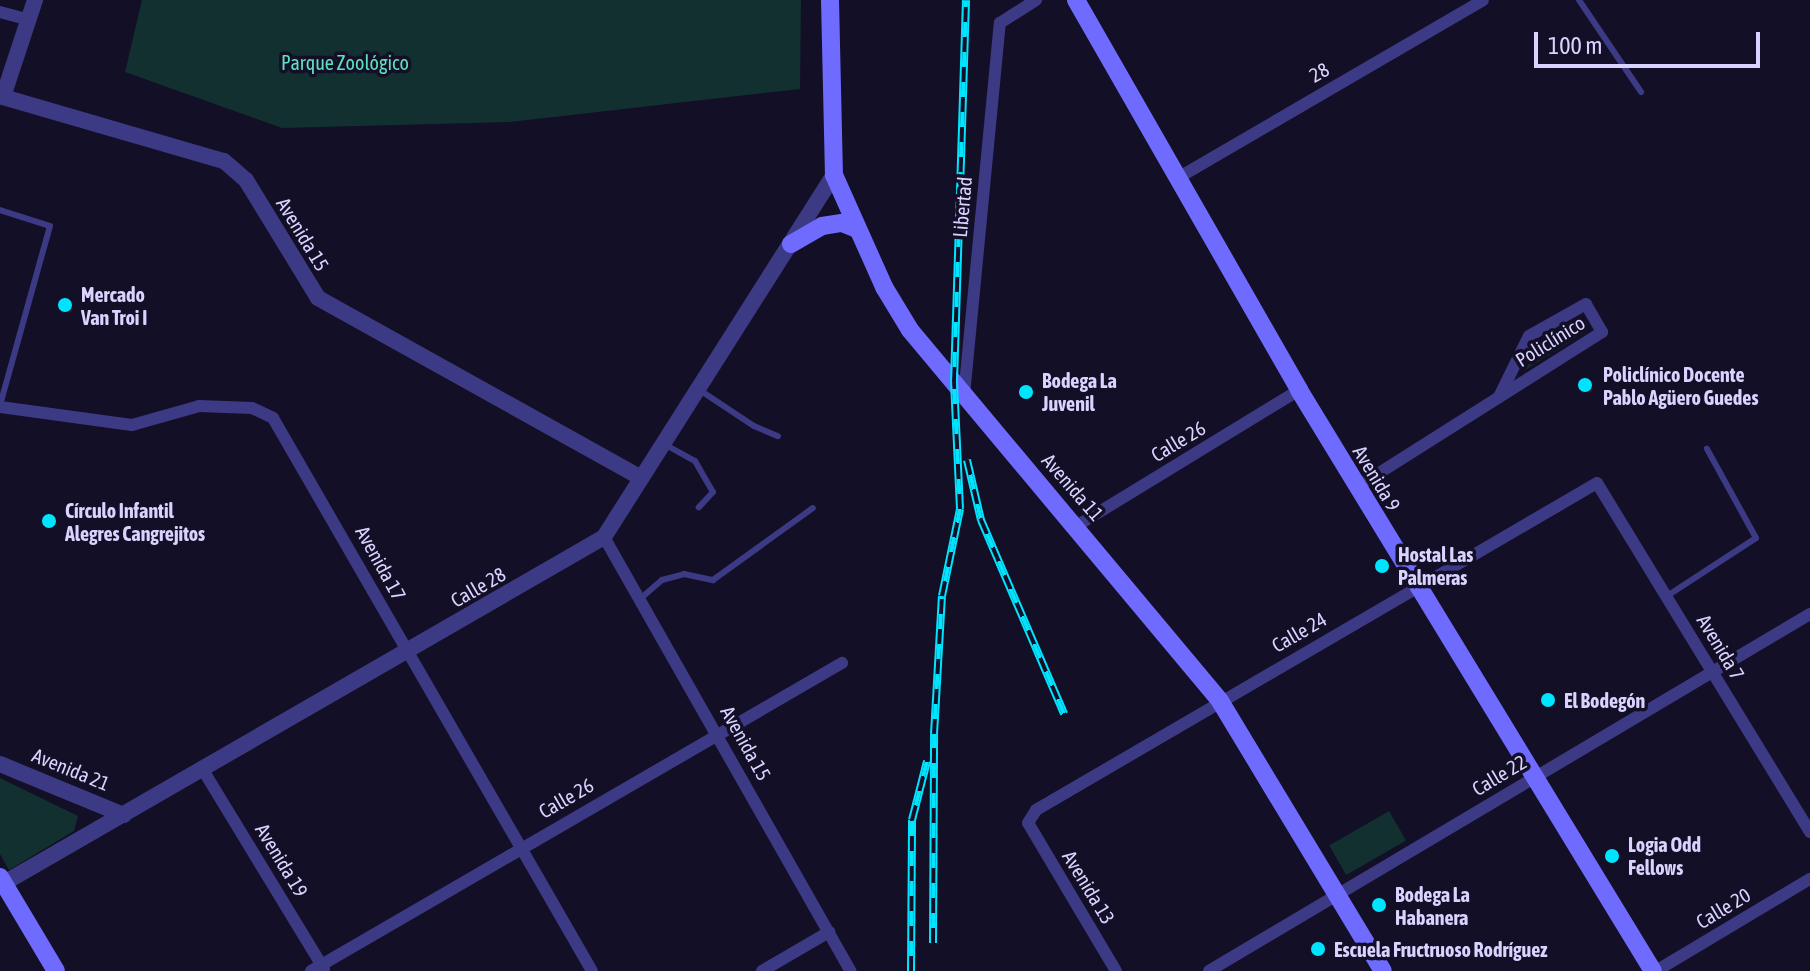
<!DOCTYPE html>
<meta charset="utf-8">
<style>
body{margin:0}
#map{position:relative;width:1810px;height:971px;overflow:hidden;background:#130f26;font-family:"Asap Condensed",sans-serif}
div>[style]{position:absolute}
.green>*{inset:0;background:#12302f;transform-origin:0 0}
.service>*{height:6px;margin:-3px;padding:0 3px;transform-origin:3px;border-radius:3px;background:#3d3a85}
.minor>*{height:12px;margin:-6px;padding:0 6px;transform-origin:6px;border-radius:6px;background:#3d3a85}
.tertiary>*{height:16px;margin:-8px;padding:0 8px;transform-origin:8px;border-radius:8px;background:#3d3a85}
.secondary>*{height:18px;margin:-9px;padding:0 9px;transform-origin:9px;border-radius:9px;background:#6f6bff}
.rail>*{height:8px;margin-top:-4px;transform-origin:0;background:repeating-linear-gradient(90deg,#130f26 0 15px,#00e5ff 0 30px);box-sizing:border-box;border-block:2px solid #00e5ff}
.dots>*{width:22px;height:22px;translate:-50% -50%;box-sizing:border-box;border:4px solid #130f26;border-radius:50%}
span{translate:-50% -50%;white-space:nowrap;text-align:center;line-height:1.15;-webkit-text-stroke:7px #130f26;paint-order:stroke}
.park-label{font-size:20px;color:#5fe0c0}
.street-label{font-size:20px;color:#d9d4ff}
.poi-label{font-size:20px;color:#d9d4ff;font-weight:700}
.left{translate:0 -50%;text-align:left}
.scale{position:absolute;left:1534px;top:32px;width:226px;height:36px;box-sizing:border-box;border:4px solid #d9d4ff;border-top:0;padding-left:10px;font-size:24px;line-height:28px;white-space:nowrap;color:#d9d4ff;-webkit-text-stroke:6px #130f26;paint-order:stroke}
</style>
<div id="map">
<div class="green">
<div style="clip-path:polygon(142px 0,801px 0,800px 89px,510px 122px,282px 128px,125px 72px)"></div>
<div style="clip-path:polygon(1579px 317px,1588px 323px,1585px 332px,1525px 370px,1543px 338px)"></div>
<div style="clip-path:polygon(0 778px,78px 816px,74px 831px,9px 870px,0 854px)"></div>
<div style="left:1389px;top:811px;width:34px;height:69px;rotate:60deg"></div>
</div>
<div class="service">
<div style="left:1579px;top:0;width:111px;rotate:56deg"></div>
<div style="left:0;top:210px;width:52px;rotate:17.7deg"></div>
<div style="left:50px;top:226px;width:186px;rotate:105.6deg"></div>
<div style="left:698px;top:389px;width:67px;rotate:33.5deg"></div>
<div style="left:754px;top:426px;width:26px;rotate:23deg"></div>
<div style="left:664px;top:444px;width:35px;rotate:29deg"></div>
<div style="left:695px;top:461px;width:36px;rotate:60deg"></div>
<div style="left:713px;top:492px;width:21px;rotate:133deg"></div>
<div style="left:1667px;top:596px;width:106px;rotate:-33.1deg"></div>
<div style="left:1756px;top:538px;width:102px;rotate:-118.8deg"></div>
<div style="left:640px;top:599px;width:29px;rotate:-41deg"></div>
<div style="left:662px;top:580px;width:23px;rotate:-15deg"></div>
<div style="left:684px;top:574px;width:30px;rotate:12deg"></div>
<div style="left:713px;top:580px;width:123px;rotate:-35.8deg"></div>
</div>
<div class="minor">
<div style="left:0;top:12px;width:30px;rotate:15deg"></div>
<div style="left:1176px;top:179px;width:355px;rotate:-30.2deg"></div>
<div style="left:964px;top:395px;width:374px;rotate:-84.5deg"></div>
<div style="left:1000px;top:23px;width:43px;rotate:-32.6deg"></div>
<div style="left:0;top:407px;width:133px;rotate:7.8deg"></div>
<div style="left:132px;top:425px;width:70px;rotate:-15.8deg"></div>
<div style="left:199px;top:406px;width:53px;rotate:2.2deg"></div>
<div style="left:252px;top:408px;width:23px;rotate:25deg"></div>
<div style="left:273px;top:418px;width:638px;rotate:60.02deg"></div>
<div style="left:1357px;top:487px;width:290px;rotate:-32.3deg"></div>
<div style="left:1602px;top:332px;width:32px;rotate:-120deg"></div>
<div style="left:1586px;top:304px;width:65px;rotate:150.7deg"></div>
<div style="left:1529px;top:336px;width:68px;rotate:116.2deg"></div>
<div style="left:1078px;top:525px;width:259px;rotate:-31.4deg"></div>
<div style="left:604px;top:537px;width:499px;rotate:60.4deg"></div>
<div style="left:203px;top:770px;width:233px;rotate:58.7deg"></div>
<div style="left:311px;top:971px;width:614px;rotate:-30.12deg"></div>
<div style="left:762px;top:971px;width:78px;rotate:-30.2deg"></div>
<div style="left:1116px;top:971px;width:172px;rotate:-120.7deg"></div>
<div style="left:1028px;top:823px;width:15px;rotate:-58deg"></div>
<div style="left:1036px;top:810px;width:649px;rotate:-30.24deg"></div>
<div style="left:1597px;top:483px;width:409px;rotate:58.6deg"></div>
<div style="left:1209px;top:971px;width:699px;rotate:-30.71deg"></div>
<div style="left:1656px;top:971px;width:179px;rotate:-30.9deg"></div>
</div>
<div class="tertiary">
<div style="left:35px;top:0;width:102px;rotate:108.3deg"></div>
<div style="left:3px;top:97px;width:230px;rotate:16.2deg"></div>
<div style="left:224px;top:161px;width:29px;rotate:41deg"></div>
<div style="left:246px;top:180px;width:138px;rotate:58.6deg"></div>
<div style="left:318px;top:298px;width:368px;rotate:29.1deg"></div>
<div style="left:0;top:764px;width:134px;rotate:22.4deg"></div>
<div style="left:4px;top:883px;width:693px;rotate:-29.97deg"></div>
<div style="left:604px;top:537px;width:429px;rotate:-57.6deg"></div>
</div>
<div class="secondary">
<div style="left:830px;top:0;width:175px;rotate:88.7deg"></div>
<div style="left:834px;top:175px;width:123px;rotate:65.9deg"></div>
<div style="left:884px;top:287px;width:50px;rotate:58.8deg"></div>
<div style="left:910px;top:330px;width:483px;rotate:50.1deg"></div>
<div style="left:1220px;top:701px;width:315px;rotate:58.9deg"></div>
<div style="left:1076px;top:0;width:449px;rotate:60.2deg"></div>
<div style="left:1299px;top:390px;width:680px;rotate:58.65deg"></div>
<div style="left:791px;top:244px;width:36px;rotate:-30deg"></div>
<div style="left:822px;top:226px;width:20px;rotate:-9deg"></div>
<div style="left:842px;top:223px;width:16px;rotate:22deg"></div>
<div style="left:0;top:877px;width:109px;rotate:59.2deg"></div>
</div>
<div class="rail">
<div style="left:967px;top:460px;width:62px;rotate:76.9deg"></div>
<div style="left:981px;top:520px;width:211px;rotate:66.8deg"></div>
<div style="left:933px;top:943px;width:209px;rotate:-89.7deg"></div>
<div style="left:934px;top:734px;width:138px;rotate:-86.7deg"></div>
<div style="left:942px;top:596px;width:89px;rotate:-78.3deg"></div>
<div style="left:960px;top:509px;width:127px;rotate:-92.7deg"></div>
<div style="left:954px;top:382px;width:382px;rotate:-88.2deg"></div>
<div style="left:911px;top:971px;width:151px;rotate:-89.6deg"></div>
<div style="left:912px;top:820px;width:61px;rotate:-75.7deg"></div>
</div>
<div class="dots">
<div style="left:65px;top:305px;background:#00e5ff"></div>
<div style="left:1585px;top:385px;background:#00e5ff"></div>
<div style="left:1026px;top:392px;background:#00e5ff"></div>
<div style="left:49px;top:521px;background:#00e5ff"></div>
<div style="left:1382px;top:566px;background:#00e5ff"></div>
<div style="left:1548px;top:700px;background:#00e5ff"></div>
<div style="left:1612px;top:856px;background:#00e5ff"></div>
<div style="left:1379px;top:905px;background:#00e5ff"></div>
<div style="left:1318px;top:949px;background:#00e5ff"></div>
</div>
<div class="park-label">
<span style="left:345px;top:62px">Parque Zoológico</span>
</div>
<div class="street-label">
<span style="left:1319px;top:72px;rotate:-30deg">28</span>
<span style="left:962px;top:207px;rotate:-85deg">Libertad</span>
<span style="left:303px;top:234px;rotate:59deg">Avenida 15</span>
<span style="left:1550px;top:341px;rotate:-32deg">Policlínico</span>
<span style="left:1178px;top:441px;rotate:-31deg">Calle 26</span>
<span style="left:1377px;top:478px;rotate:59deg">Avenida 9</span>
<span style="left:1073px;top:487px;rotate:49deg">Avenida 11</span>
<span style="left:381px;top:563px;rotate:61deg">Avenida 17</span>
<span style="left:478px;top:587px;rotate:-30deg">Calle 28</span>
<span style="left:1299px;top:632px;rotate:-30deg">Calle 24</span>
<span style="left:1721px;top:647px;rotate:59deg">Avenida 7</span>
<span style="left:746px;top:743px;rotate:61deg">Avenida 15</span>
<span style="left:71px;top:769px;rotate:22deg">Avenida 21</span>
<span style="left:1499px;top:775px;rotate:-31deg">Calle 22</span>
<span style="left:566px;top:798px;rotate:-30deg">Calle 26</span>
<span style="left:282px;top:860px;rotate:59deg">Avenida 19</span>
<span style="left:1089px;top:887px;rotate:59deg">Avenida 13</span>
<span style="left:1723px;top:908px;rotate:-31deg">Calle 20</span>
</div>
<div class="poi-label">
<span class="left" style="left:81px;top:306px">Mercado<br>Van Troi I</span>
<span class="left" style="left:1603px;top:386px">Policlínico Docente<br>Pablo Agüero Guedes</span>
<span class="left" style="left:1042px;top:392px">Bodega La<br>Juvenil</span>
<span class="left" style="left:65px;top:522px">Círculo Infantil<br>Alegres Cangrejitos</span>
<span class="left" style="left:1398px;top:566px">Hostal Las<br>Palmeras</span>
<span class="left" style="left:1564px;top:700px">El Bodegón</span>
<span class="left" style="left:1628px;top:856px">Logia Odd<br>Fellows</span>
<span class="left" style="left:1395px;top:906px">Bodega La<br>Habanera</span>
<span class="left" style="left:1334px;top:949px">Escuela Fructruoso Rodríguez</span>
</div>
<div class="scale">100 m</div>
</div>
